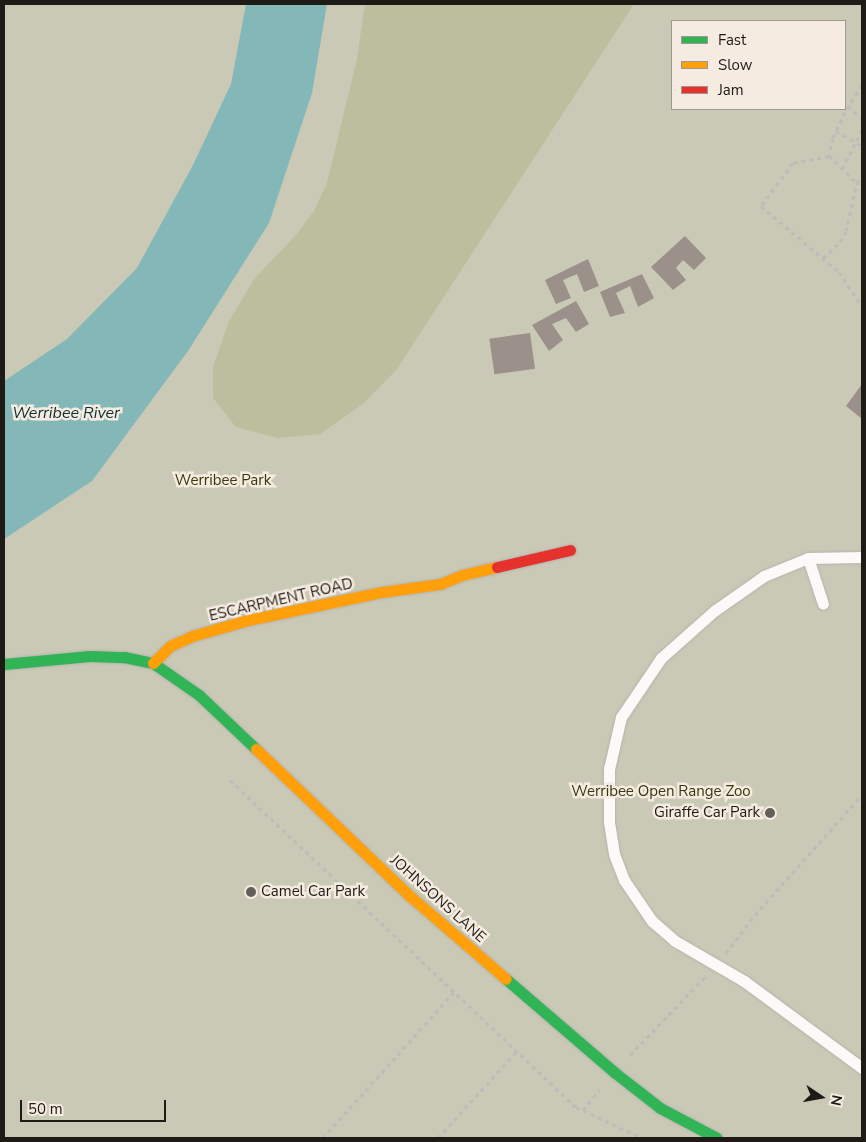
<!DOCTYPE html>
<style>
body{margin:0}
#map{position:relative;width:866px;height:1142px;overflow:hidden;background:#e2ddd8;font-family:"Nunito Sans",sans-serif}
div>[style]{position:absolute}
.green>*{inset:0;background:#c9c9b5}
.forest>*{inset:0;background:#bdbe9e}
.water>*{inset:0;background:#84b7b7}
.building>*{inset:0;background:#9c908b;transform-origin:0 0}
.path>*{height:3px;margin-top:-1.5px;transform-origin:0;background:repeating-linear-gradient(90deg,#bebcbb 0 4px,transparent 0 8px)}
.roads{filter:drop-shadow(0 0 1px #b5b2ae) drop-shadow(0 0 1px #b5b2ae)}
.lane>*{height:11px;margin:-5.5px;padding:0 5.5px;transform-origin:5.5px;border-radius:5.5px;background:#fbfaf9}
.fast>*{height:11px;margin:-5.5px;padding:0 5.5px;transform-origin:5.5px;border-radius:5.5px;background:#30b455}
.slow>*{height:11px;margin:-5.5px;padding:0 5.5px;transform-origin:5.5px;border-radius:5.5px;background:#ff9f0a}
.jam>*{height:11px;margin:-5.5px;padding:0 5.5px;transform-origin:5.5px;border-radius:5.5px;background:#e5322d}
.dots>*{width:14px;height:14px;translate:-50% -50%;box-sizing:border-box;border:2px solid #f5ebe0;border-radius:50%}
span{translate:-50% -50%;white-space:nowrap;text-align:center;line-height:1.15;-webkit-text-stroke:5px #f5ebe0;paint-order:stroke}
.park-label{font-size:15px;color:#373a0e}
.street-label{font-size:15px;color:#1e1b17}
.poi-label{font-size:15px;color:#1e1b17}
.right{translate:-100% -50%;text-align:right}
.left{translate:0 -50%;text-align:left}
.water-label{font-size:16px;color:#0a3132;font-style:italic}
.frame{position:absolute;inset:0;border:5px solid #1e1b17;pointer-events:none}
.legend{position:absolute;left:671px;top:20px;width:175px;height:90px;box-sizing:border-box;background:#f5ebe0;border:1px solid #9f9890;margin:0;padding:6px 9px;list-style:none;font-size:15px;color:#1e1b17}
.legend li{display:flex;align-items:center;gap:10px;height:25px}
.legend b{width:25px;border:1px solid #9f9890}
.north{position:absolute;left:796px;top:1072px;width:50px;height:50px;-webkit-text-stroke:4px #f5ebe0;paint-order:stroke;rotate:102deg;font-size:14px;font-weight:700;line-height:20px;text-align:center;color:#1e1b17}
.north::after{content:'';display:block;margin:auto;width:18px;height:22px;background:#1e1b17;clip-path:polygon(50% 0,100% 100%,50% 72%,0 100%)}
.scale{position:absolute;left:20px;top:1100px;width:146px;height:22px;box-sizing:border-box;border:2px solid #1e1b17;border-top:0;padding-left:6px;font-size:15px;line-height:18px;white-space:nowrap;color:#1e1b17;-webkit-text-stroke:4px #f5ebe0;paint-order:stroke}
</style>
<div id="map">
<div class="green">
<div style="clip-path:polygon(evenodd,4px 4px,862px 4px,862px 1138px,4px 1138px,4px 4px,672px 21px,845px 21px,845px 109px,672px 109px,672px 21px)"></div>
</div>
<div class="forest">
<div style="clip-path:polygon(365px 4px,634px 4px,397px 369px,363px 404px,320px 434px,278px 438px,236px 427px,213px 398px,213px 367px,229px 321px,255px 278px,296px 235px,314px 211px,327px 183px,357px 59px)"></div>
</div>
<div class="water">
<div style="clip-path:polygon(246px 4px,327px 4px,312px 93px,269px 223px,188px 351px,92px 481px,4px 539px,4px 381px,67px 339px,137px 268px,193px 165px,231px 84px)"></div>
</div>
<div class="building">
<div style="clip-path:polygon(685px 236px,706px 258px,694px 270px,683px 260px,676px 268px,686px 280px,673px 290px,651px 267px)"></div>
<div style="clip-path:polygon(588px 259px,599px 286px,584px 292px,577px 274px,563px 280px,571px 298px,556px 304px,545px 280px)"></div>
<div style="clip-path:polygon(642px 274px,654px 298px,638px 307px,630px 286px,616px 293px,625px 313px,610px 317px,600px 292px)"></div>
<div style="clip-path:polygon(576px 301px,589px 324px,576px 332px,566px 318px,552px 324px,563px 340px,549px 351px,532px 325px)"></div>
<div style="left:530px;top:333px;width:36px;height:41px;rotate:82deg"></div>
<div style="clip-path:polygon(862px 384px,862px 419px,846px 406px)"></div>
</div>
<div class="path">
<div style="left:862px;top:85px;width:32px;rotate:122deg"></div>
<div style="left:845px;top:112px;width:29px;rotate:115deg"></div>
<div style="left:833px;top:138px;width:18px;rotate:103deg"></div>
<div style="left:829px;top:156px;width:37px;rotate:169deg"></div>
<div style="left:793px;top:163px;width:54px;rotate:126.7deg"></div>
<div style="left:761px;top:206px;width:102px;rotate:40.2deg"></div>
<div style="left:839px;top:272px;width:41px;rotate:55.9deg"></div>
<div style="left:848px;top:106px;width:19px;rotate:43deg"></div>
<div style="left:836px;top:131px;width:30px;rotate:30deg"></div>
<div style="left:829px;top:156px;width:39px;rotate:44deg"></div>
<div style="left:857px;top:183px;width:9px;rotate:-54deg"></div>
<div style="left:842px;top:169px;width:44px;rotate:-62.9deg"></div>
<div style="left:823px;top:258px;width:23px;rotate:-43deg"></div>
<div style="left:840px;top:242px;width:13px;rotate:-61deg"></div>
<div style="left:846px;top:231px;width:49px;rotate:-77.1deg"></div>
<div style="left:230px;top:780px;width:476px;rotate:43.4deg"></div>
<div style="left:576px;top:1107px;width:73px;rotate:25.2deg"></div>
<div style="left:726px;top:953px;width:48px;rotate:-52.7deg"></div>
<div style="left:755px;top:915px;width:161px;rotate:-48.3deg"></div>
<div style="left:630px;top:1055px;width:111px;rotate:-46.1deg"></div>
<div style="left:583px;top:1110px;width:26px;rotate:-51deg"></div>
<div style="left:323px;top:1138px;width:196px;rotate:-48.1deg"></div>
<div style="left:438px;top:1138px;width:118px;rotate:-47.8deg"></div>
</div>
<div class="roads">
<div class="lane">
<div style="left:862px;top:557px;width:54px;rotate:178.9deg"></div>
<div style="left:808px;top:558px;width:48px;rotate:157.8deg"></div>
<div style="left:764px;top:576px;width:61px;rotate:145deg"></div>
<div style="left:714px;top:611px;width:71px;rotate:138.4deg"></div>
<div style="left:661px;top:658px;width:71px;rotate:124.1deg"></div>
<div style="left:621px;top:717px;width:53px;rotate:103deg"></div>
<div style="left:609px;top:769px;width:53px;rotate:90deg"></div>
<div style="left:609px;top:822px;width:32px;rotate:81deg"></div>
<div style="left:614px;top:854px;width:28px;rotate:69deg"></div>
<div style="left:624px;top:880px;width:50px;rotate:55.7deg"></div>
<div style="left:652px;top:921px;width:30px;rotate:41deg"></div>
<div style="left:675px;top:941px;width:80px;rotate:30.1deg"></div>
<div style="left:744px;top:981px;width:147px;rotate:36.4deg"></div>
<div style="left:808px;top:558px;width:48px;rotate:71.9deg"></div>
</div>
<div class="fast">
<div style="left:4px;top:664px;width:86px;rotate:-5.3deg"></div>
<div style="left:90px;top:656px;width:34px;rotate:2deg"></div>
<div style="left:124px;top:657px;width:30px;rotate:12deg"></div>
<div style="left:153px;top:663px;width:56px;rotate:34.8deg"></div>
<div style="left:199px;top:695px;width:79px;rotate:43.5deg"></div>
<div style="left:506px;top:979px;width:143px;rotate:40.7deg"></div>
<div style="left:614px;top:1072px;width:58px;rotate:38deg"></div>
<div style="left:660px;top:1108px;width:64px;rotate:27.8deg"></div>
</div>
<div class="slow">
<div style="left:153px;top:663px;width:24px;rotate:-45deg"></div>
<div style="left:170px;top:646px;width:24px;rotate:-24deg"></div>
<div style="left:192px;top:636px;width:58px;rotate:-15.9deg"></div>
<div style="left:248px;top:620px;width:137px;rotate:-11.8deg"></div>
<div style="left:382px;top:592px;width:59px;rotate:-7.9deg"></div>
<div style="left:440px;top:584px;width:24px;rotate:-22deg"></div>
<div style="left:462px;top:575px;width:36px;rotate:-13deg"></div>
<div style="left:256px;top:749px;width:214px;rotate:43.7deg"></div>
<div style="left:411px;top:897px;width:125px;rotate:40.8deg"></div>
</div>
<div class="jam">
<div style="left:497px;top:567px;width:75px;rotate:-13.1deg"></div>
</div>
</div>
<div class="dots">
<div style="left:770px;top:813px;background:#635f5b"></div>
<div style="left:251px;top:892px;background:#635f5b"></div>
</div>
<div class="park-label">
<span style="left:223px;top:481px">Werribee Park</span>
<span style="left:661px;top:792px">Werribee Open Range Zoo</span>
</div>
<div class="street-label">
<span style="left:281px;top:600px;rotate:-13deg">ESCARPMENT ROAD</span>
<span style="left:438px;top:899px;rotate:42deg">JOHNSONS LANE</span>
</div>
<div class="poi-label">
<span class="right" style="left:760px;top:813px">Giraffe Car Park</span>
<span class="left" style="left:261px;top:892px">Camel Car Park</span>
</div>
<div class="water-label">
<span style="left:66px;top:413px">Werribee River</span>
</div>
<div class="frame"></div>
<ul class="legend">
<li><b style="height:6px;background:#30b455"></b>Fast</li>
<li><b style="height:6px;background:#ff9f0a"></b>Slow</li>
<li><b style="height:6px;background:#e5322d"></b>Jam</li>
</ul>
<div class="north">N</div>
<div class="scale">50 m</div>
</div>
